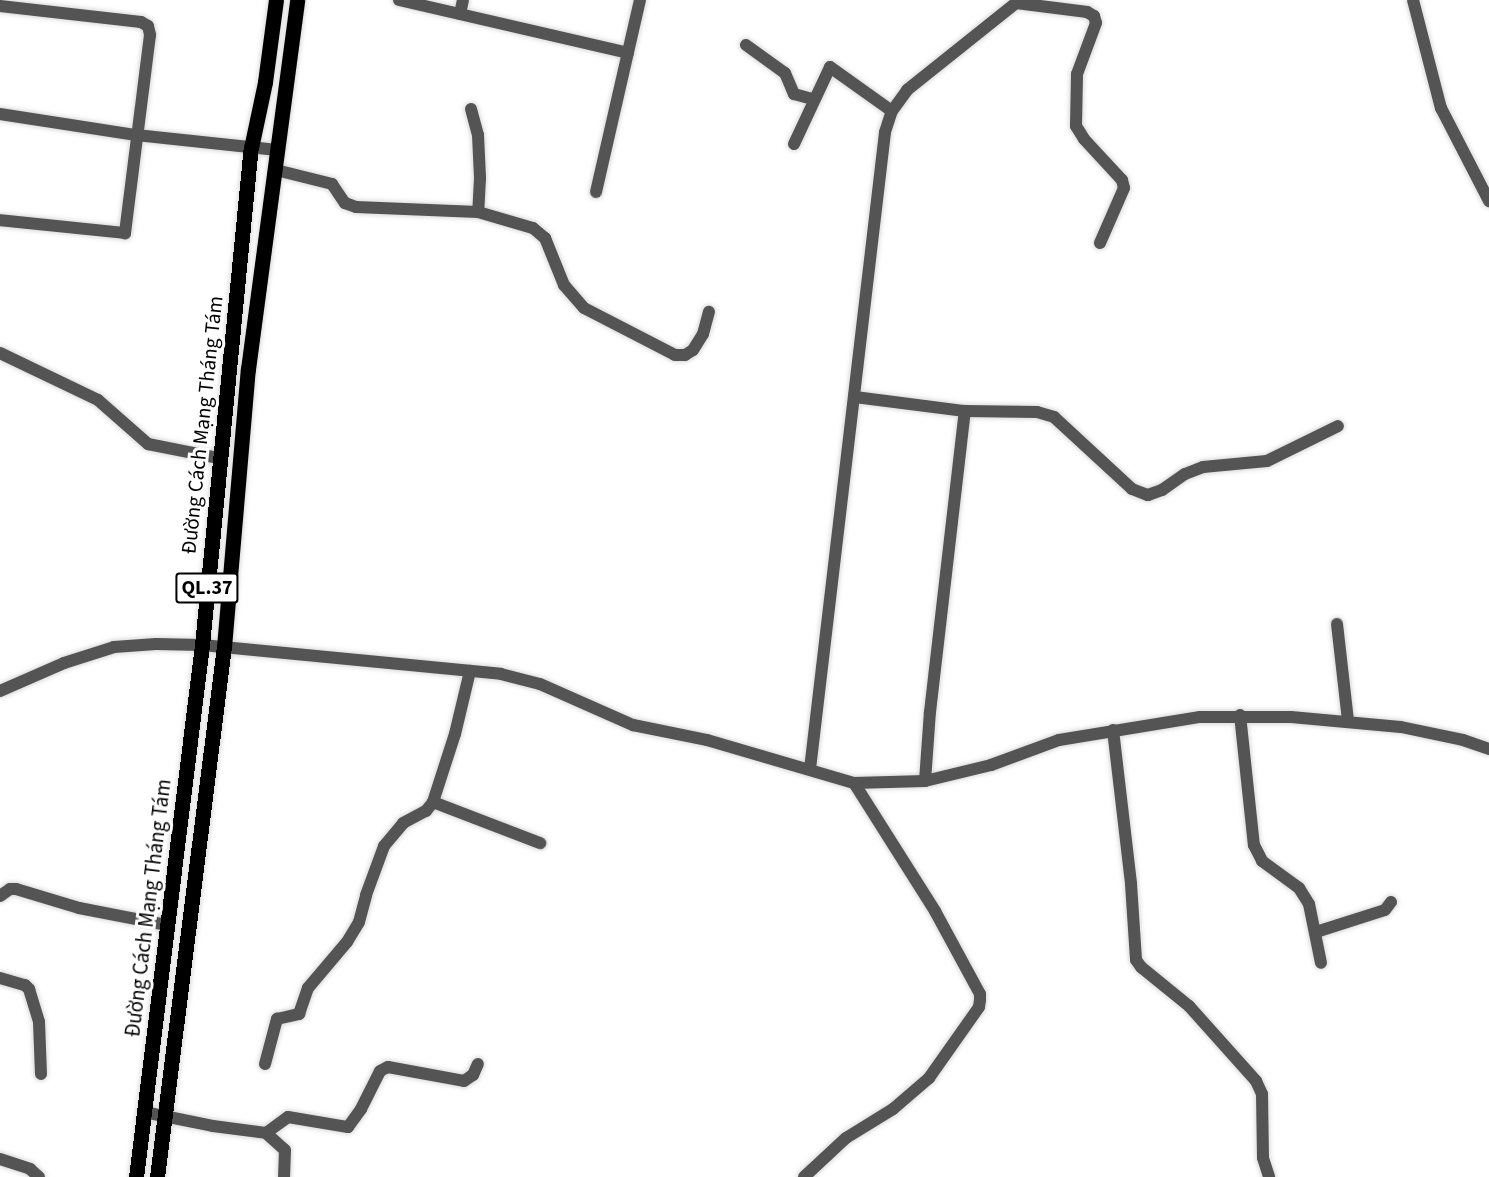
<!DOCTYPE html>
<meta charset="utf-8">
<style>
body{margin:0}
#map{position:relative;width:1489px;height:1177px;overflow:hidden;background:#fff;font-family:"Source Sans 3",sans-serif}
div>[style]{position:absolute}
.roads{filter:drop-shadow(0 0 2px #dbdbdb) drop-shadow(0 0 2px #dbdbdb)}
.street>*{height:12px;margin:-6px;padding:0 6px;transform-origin:6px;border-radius:6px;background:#545454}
.primary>*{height:15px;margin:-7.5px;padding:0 7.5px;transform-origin:7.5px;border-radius:7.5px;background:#000}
span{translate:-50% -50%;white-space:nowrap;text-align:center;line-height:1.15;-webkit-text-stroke:6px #fff;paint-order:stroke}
.shield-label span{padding:2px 4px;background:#fff;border:2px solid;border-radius:4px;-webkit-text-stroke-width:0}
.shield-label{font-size:20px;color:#000;font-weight:700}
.street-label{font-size:21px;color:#000}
</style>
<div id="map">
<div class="roads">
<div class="street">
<div style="left:399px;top:0;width:235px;rotate:13deg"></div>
<div style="left:1413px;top:0;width:112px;rotate:75.5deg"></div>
<div style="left:1441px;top:108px;width:105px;rotate:62.7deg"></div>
<div style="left:0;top:6px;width:142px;rotate:6.5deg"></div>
<div style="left:141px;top:22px;width:8px;rotate:30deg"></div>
<div style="left:148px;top:26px;width:9px;rotate:77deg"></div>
<div style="left:150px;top:35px;width:200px;rotate:97.2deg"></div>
<div style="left:125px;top:233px;width:126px;rotate:-174.1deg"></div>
<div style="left:460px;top:14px;width:14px;rotate:-78deg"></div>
<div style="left:746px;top:45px;width:48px;rotate:35.7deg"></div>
<div style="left:785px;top:73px;width:23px;rotate:67deg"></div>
<div style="left:794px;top:94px;width:20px;rotate:15deg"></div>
<div style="left:471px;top:109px;width:27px;rotate:75deg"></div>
<div style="left:478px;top:135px;width:43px;rotate:87.3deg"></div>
<div style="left:480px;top:178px;width:34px;rotate:93deg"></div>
<div style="left:0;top:114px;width:138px;rotate:8.8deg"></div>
<div style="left:136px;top:135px;width:142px;rotate:6.1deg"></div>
<div style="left:794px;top:144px;width:85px;rotate:-64.9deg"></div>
<div style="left:830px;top:67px;width:76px;rotate:35.4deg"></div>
<div style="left:276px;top:170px;width:58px;rotate:14deg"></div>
<div style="left:332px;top:184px;width:23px;rotate:56deg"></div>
<div style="left:345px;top:203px;width:12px;rotate:20deg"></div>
<div style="left:356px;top:207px;width:122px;rotate:2.3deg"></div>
<div style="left:478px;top:212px;width:57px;rotate:16.2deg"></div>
<div style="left:533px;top:228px;width:16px;rotate:40deg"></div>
<div style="left:545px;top:238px;width:51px;rotate:68deg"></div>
<div style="left:564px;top:285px;width:30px;rotate:49deg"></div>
<div style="left:584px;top:308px;width:102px;rotate:27.3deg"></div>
<div style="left:675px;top:355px;width:10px"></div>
<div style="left:685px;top:355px;width:9px;rotate:-32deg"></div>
<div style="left:693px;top:350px;width:19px;rotate:-58deg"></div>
<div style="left:703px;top:334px;width:23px;rotate:-75deg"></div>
<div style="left:596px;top:192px;width:197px;rotate:-77.1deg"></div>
<div style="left:0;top:353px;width:109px;rotate:25.6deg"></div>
<div style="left:98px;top:400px;width:67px;rotate:41.3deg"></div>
<div style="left:148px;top:444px;width:71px;rotate:11.3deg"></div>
<div style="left:855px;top:397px;width:111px;rotate:7.3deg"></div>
<div style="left:965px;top:411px;width:72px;rotate:0.8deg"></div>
<div style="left:1037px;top:412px;width:18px;rotate:16deg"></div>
<div style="left:1054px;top:417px;width:106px;rotate:42.7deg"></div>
<div style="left:1132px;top:489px;width:17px;rotate:21deg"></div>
<div style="left:1148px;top:495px;width:15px;rotate:-20deg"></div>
<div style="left:1162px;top:490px;width:28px;rotate:-35deg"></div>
<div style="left:1185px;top:474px;width:19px;rotate:-21deg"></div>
<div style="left:1203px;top:467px;width:64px;rotate:-5.4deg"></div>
<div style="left:1267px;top:461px;width:79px;rotate:-26.2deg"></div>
<div style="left:1337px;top:624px;width:98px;rotate:83.5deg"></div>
<div style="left:0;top:691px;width:70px;rotate:-23.6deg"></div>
<div style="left:64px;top:663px;width:52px;rotate:-17.7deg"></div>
<div style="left:114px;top:647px;width:42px;rotate:-4.1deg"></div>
<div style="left:156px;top:644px;width:46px;rotate:1.2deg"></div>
<div style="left:202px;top:645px;width:300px;rotate:5.5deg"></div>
<div style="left:501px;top:674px;width:40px;rotate:14.4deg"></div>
<div style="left:540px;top:684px;width:102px;rotate:23.8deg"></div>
<div style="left:633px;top:725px;width:76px;rotate:11.5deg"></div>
<div style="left:707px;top:740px;width:153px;rotate:16.3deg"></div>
<div style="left:854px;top:783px;width:71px;rotate:-1.6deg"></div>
<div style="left:925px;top:781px;width:68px;rotate:-13.6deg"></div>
<div style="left:991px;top:765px;width:72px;rotate:-20.2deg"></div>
<div style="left:1059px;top:740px;width:143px;rotate:-9.3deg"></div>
<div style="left:1200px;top:717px;width:91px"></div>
<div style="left:1291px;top:717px;width:110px;rotate:5.2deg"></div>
<div style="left:1401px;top:727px;width:63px;rotate:11.8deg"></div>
<div style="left:1463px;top:740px;width:28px;rotate:19deg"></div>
<div style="left:1240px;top:715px;width:131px;rotate:83.9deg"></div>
<div style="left:1254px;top:845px;width:18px;rotate:63deg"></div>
<div style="left:1262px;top:861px;width:46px;rotate:36.1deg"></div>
<div style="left:1299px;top:888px;width:19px;rotate:58deg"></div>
<div style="left:1309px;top:904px;width:60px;rotate:78.5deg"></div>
<div style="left:1113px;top:730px;width:155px;rotate:83.3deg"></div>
<div style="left:1131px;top:884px;width:76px;rotate:86.2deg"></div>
<div style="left:1136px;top:960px;width:9px;rotate:54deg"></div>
<div style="left:1141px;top:967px;width:62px;rotate:39.1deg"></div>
<div style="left:1189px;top:1006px;width:101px;rotate:48.2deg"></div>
<div style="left:1256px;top:1081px;width:14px;rotate:65deg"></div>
<div style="left:1262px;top:1094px;width:64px;rotate:89.1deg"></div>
<div style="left:1263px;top:1158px;width:20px;rotate:72deg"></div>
<div style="left:810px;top:769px;width:641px;rotate:-83.28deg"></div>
<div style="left:885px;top:132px;width:22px;rotate:-72deg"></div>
<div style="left:892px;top:111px;width:26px;rotate:-54deg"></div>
<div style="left:907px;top:90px;width:139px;rotate:-38.6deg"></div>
<div style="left:1016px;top:3px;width:72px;rotate:7.2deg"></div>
<div style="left:1087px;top:12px;width:8px;rotate:30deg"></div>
<div style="left:1094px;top:16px;width:7px;rotate:74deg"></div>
<div style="left:1096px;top:23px;width:54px;rotate:110.4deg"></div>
<div style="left:1077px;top:74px;width:52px;rotate:91.1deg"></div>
<div style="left:1076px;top:126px;width:15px;rotate:58deg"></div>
<div style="left:1084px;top:139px;width:56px;rotate:47.2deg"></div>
<div style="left:1122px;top:180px;width:8px;rotate:76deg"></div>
<div style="left:1124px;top:188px;width:60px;rotate:113.6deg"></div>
<div style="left:925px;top:781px;width:69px;rotate:-85.9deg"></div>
<div style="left:930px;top:712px;width:303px;rotate:-83.4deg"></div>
<div style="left:433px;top:802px;width:115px;rotate:21deg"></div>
<div style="left:0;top:896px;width:12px;rotate:-35deg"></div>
<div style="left:10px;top:889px;width:6px"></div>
<div style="left:16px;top:889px;width:66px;rotate:16.8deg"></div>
<div style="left:79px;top:908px;width:90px;rotate:10.9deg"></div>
<div style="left:1316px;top:932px;width:72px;rotate:-17.7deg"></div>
<div style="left:1385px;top:910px;width:10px;rotate:-53deg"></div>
<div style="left:0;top:978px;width:26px;rotate:16deg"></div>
<div style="left:25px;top:985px;width:6px;rotate:45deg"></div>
<div style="left:29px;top:989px;width:34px;rotate:73deg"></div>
<div style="left:39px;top:1022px;width:52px;rotate:87.8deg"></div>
<div style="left:265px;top:1064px;width:47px;rotate:-75.1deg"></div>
<div style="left:277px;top:1019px;width:23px;rotate:-13deg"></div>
<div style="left:299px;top:1014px;width:28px;rotate:-71deg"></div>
<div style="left:308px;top:988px;width:60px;rotate:-49.7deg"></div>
<div style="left:347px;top:942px;width:23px;rotate:-59deg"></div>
<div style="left:359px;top:922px;width:28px;rotate:-75deg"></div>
<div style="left:366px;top:895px;width:52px;rotate:-69.8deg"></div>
<div style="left:384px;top:846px;width:30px;rotate:-50deg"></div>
<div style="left:403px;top:823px;width:26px;rotate:-28deg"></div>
<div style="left:426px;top:811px;width:11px;rotate:-52deg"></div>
<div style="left:433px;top:802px;width:71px;rotate:-72.1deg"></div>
<div style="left:455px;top:734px;width:65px;rotate:-76.6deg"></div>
<div style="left:144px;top:1112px;width:70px;rotate:11.5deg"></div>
<div style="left:213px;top:1126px;width:53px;rotate:7.5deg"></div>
<div style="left:266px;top:1133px;width:25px;rotate:42deg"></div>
<div style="left:285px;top:1150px;width:27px;rotate:92deg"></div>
<div style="left:266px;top:1133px;width:27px;rotate:-36deg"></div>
<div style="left:288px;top:1117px;width:61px;rotate:9.5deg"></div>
<div style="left:348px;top:1127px;width:22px;rotate:-54deg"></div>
<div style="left:361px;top:1109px;width:42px;rotate:-63.4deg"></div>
<div style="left:380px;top:1071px;width:9px;rotate:-27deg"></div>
<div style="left:388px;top:1067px;width:77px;rotate:10.4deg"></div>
<div style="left:464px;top:1081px;width:11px;rotate:-34deg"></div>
<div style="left:473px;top:1075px;width:12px;rotate:-66deg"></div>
<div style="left:0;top:1159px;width:32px;rotate:18deg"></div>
<div style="left:30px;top:1169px;width:12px;rotate:42deg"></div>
<div style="left:804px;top:1177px;width:57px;rotate:-42.9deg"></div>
<div style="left:846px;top:1138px;width:55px;rotate:-31.7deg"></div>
<div style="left:893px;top:1109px;width:48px;rotate:-40.7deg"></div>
<div style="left:929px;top:1078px;width:87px;rotate:-54.8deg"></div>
<div style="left:979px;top:1007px;width:7px;rotate:-82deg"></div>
<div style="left:980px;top:1000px;width:6px;rotate:-90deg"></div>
<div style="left:980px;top:994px;width:94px;rotate:-118.5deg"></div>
<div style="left:935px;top:911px;width:151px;rotate:-122.3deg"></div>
</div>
<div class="primary">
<div style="left:136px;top:1177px;width:536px;rotate:-82.93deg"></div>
<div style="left:202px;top:645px;width:499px;rotate:-84.4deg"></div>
<div style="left:251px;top:148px;width:67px;rotate:-78deg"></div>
<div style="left:265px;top:82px;width:83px;rotate:-82.4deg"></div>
<div style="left:157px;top:1177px;width:534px;rotate:-82.8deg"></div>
<div style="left:224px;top:647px;width:279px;rotate:-85.1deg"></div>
<div style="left:248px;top:369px;width:372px;rotate:-82.4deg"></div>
</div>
</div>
<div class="shield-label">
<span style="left:207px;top:588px">QL.37</span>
</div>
<div class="street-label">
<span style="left:202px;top:425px;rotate:-84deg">Đường Cách Mạng Tháng Tám</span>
<span style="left:148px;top:908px;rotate:-83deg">Đường Cách Mạng Tháng Tám</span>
</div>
</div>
